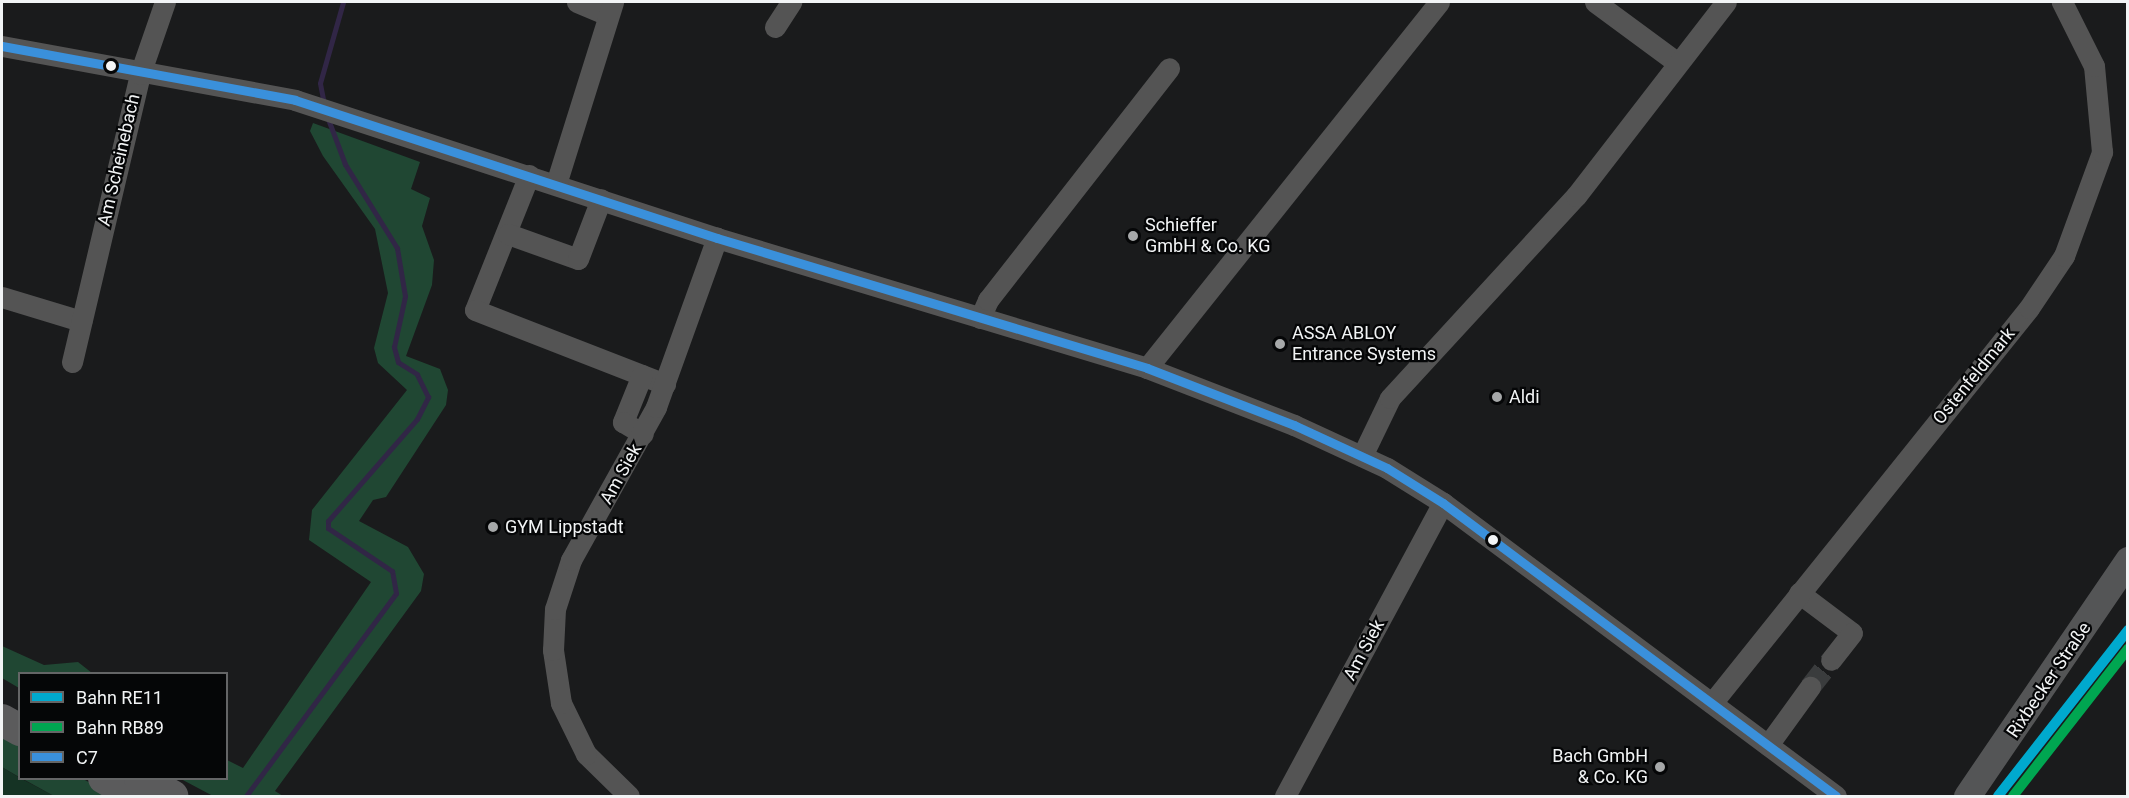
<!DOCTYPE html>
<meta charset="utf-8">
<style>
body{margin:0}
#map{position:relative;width:2129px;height:798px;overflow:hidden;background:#1a1b1c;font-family:Roboto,sans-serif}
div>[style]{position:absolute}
.green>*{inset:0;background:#153324}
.forest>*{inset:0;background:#204733}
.stream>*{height:5px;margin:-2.5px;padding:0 2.5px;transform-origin:2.5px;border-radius:2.5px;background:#312646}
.minor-tunnel>*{height:21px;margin-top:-10.5px;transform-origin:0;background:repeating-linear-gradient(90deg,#3a3c3d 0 21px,transparent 0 31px)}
.minor>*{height:21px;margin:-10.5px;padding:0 10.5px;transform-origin:10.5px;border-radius:10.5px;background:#545454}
.major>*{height:27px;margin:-13.5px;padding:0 13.5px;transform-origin:13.5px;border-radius:13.5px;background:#545556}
.highway>*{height:32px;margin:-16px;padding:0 16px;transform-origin:16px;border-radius:16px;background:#5b5b5c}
.bus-1>*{height:9px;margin:-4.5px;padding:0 4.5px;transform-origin:4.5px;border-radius:4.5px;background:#3a90db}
.rail-1>*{height:10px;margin:-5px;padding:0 5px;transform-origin:5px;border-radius:5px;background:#00a9ce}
.rail-2>*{height:10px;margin:-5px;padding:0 5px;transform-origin:5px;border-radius:5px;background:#00a651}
.dots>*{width:16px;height:16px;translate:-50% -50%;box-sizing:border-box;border:3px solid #050607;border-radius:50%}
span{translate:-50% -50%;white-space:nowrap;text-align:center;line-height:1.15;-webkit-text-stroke:4.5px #050607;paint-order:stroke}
.street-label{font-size:18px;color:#f2f4f5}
.poi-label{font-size:18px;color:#f2f4f5}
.left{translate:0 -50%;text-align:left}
.right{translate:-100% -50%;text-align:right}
.frame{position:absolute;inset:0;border:3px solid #f2f4f5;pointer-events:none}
.legend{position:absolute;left:18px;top:672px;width:210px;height:108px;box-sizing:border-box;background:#050607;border:2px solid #646566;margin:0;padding:8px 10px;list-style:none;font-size:18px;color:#f2f4f5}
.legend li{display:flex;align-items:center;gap:12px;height:30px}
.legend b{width:30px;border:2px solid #646566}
</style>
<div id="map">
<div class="green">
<div style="clip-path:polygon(2px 767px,20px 778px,54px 796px,2px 796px)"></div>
</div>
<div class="forest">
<div style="clip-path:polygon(313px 123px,420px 162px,411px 189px,430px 198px,422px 226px,434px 260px,432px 285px,406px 356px,440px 369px,448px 390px,446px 405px,386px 497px,373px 500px,359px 521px,408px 547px,424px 574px,421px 591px,275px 791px,283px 796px,213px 796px,181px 779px,226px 778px,227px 760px,243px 768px,371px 582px,309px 540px,312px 510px,407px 390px,378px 363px,374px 348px,388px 293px,375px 229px,323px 156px,310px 131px)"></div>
<div style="clip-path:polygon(2px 646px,44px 665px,78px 662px,92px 673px,20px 674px,19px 688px,2px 678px)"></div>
<div style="clip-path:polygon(2px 732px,19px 742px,19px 777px,2px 767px)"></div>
<div style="clip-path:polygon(23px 779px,83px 779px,115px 796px,54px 796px)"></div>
</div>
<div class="stream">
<div style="left:324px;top:104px;width:21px;rotate:-101deg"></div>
<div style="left:320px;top:83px;width:84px;rotate:-74.1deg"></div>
<div style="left:246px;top:796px;width:252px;rotate:-53.5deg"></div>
<div style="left:396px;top:593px;width:22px;rotate:-100deg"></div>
<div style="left:392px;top:571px;width:77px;rotate:-146.1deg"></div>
<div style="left:328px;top:528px;width:7px;rotate:-90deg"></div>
<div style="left:328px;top:521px;width:135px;rotate:-48.9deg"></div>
<div style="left:417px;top:419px;width:25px;rotate:-63deg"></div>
<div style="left:428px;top:397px;width:25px;rotate:-116deg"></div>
<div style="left:417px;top:374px;width:22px;rotate:-148deg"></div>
<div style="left:398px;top:362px;width:16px;rotate:-105deg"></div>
<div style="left:394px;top:347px;width:52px;rotate:-77.8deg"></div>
<div style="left:405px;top:296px;width:49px;rotate:-99.5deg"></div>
<div style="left:397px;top:248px;width:99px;rotate:-121.8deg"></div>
<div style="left:345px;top:164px;width:51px;rotate:-110.6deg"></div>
</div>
<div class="minor-tunnel">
<div style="left:1810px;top:687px;width:34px;rotate:-52deg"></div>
</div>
<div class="minor">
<div style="left:577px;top:2px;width:33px;rotate:23deg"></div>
<div style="left:1595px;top:2px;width:99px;rotate:36.4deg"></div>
<div style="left:775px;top:27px;width:30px;rotate:-57deg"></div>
<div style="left:2px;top:46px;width:298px;rotate:10.4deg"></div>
<div style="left:295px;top:100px;width:444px;rotate:18.1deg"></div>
<div style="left:717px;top:238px;width:449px;rotate:16.8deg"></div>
<div style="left:1147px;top:368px;width:158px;rotate:21.2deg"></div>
<div style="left:1294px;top:425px;width:102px;rotate:24.8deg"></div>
<div style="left:1387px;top:468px;width:66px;rotate:32deg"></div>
<div style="left:1443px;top:503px;width:490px;rotate:36.7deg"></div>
<div style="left:529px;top:175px;width:145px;rotate:111.8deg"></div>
<div style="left:475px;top:310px;width:204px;rotate:21.3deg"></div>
<div style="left:556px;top:184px;width:191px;rotate:-72.6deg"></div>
<div style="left:508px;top:234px;width:74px;rotate:19.7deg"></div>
<div style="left:578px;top:259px;width:64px;rotate:-69deg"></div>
<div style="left:2px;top:297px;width:83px;rotate:16.9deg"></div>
<div style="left:980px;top:318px;width:20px;rotate:-66deg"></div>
<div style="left:988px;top:300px;width:294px;rotate:-52deg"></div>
<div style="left:72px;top:362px;width:296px;rotate:-76.7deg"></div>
<div style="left:140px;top:74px;width:76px;rotate:-70.9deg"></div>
<div style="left:1147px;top:368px;width:468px;rotate:-51.4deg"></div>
<div style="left:642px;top:375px;width:51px;rotate:112deg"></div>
<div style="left:623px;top:422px;width:23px;rotate:31deg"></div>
<div style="left:1362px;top:456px;width:64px;rotate:-64.2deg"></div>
<div style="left:1390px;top:398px;width:275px;rotate:-47.4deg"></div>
<div style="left:1576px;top:196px;width:245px;rotate:-52.3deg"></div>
<div style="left:1799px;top:593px;width:66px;rotate:37deg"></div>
<div style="left:1852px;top:633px;width:34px;rotate:128deg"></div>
<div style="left:1712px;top:703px;width:506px;rotate:-51.25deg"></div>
<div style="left:2029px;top:308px;width:63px;rotate:-56.1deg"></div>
<div style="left:2064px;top:256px;width:111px;rotate:-69.9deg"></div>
<div style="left:2102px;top:152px;width:86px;rotate:-95.3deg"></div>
<div style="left:2094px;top:66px;width:72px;rotate:-116.6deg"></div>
<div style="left:1768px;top:745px;width:72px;rotate:-54.1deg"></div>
<div style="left:629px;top:796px;width:60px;rotate:-135.7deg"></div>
<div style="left:586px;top:754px;width:57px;rotate:-116.1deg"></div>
<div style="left:561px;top:703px;width:54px;rotate:-98.6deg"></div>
<div style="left:553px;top:650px;width:41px;rotate:-87.2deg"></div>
<div style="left:555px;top:609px;width:52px;rotate:-71.9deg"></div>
<div style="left:571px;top:560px;width:175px;rotate:-60.9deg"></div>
<div style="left:656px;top:407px;width:180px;rotate:-70.2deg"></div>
<div style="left:1285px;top:796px;width:333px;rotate:-61.7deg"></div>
</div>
<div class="major">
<div style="left:1967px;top:796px;width:286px;rotate:-55.7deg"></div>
</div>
<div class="highway">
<div style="left:2px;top:720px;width:21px;rotate:29deg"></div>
<div style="left:104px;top:778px;width:36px;rotate:30deg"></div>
<div style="left:140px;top:778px;width:37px;rotate:29deg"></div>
</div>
<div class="bus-1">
<div style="left:2px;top:46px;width:298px;rotate:10.4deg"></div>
<div style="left:295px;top:100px;width:444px;rotate:18.1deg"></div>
<div style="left:717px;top:238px;width:449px;rotate:16.8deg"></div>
<div style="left:1147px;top:368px;width:158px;rotate:21.2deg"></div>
<div style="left:1294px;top:425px;width:102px;rotate:24.8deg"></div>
<div style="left:1387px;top:468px;width:66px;rotate:32deg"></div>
<div style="left:1443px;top:503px;width:490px;rotate:36.7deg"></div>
</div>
<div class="rail-1">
<div style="left:1998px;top:796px;width:211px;rotate:-51.9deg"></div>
</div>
<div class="rail-2">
<div style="left:2013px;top:796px;width:187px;rotate:-52deg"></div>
</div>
<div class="dots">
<div style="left:111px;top:66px;background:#f2f4f5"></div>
<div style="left:1133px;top:236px;background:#a6a8a9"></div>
<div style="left:1280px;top:344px;background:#a6a8a9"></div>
<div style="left:1497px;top:397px;background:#a6a8a9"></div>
<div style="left:493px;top:527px;background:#a6a8a9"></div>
<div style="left:1493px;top:540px;background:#f2f4f5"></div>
<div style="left:1660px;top:767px;background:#a6a8a9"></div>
</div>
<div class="street-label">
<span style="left:119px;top:160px;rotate:-77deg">Am Scheinebach</span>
<span style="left:1974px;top:376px;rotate:-51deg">Ostenfeldmark</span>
<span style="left:621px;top:474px;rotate:-61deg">Am Siek</span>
<span style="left:1364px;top:650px;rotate:-62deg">Am Siek</span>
<span style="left:2049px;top:680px;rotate:-56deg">Rixbecker Straße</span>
</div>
<div class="poi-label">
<span class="left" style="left:1145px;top:236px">Schieffer<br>GmbH &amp; Co. KG</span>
<span class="left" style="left:1292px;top:344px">ASSA ABLOY<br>Entrance Systems</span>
<span class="left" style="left:1509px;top:397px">Aldi</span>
<span class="left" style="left:505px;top:527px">GYM Lippstadt</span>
<span class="right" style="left:1648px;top:767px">Bach GmbH<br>&amp; Co. KG</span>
</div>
<div class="frame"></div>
<ul class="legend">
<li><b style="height:8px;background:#00a9ce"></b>Bahn RE11</li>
<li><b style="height:8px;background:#00a651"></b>Bahn RB89</li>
<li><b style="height:8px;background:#3a90db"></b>C7</li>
</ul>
</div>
